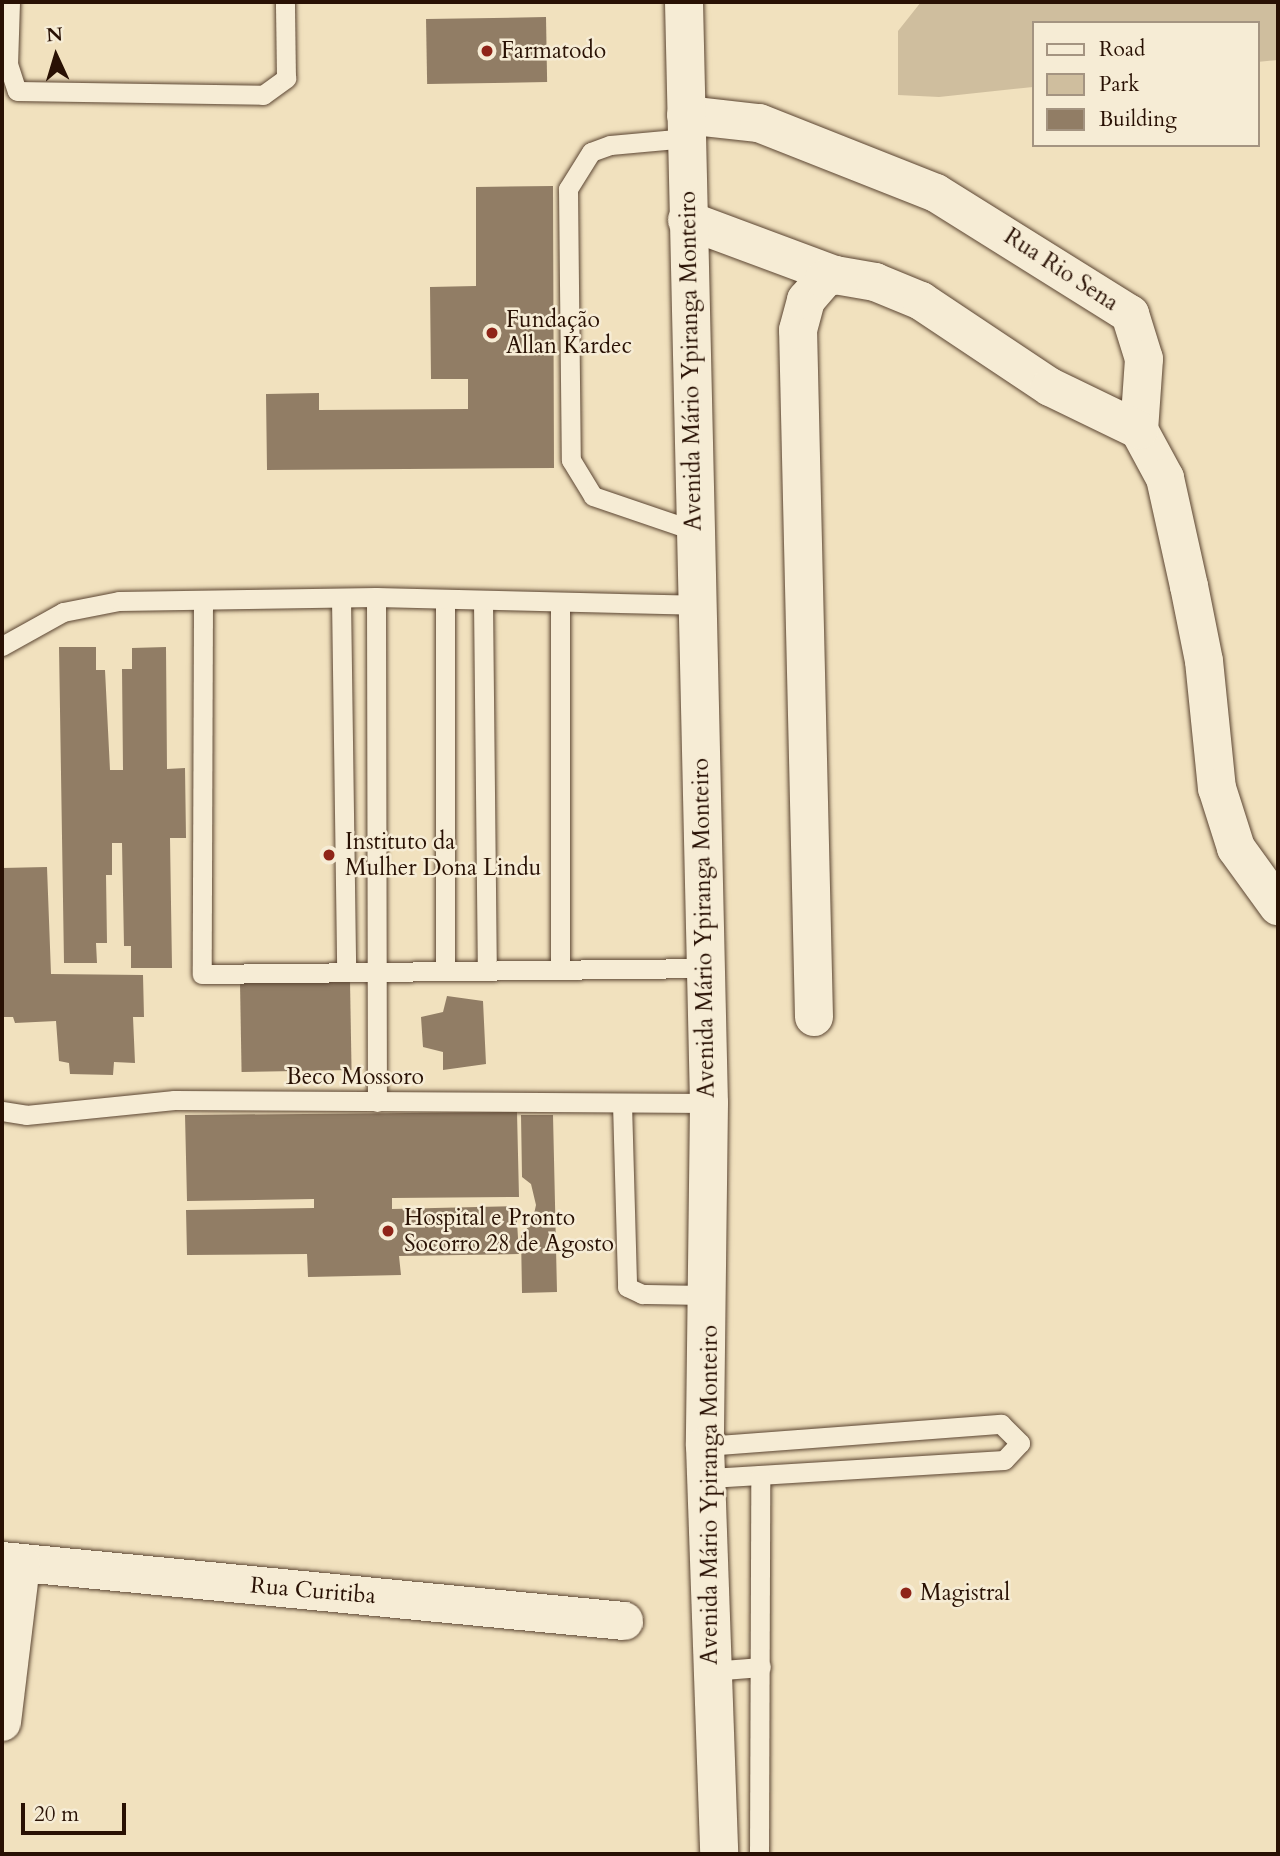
<!DOCTYPE html>
<meta charset="utf-8">
<style>
body{margin:0}
#map{position:relative;width:1280px;height:1856px;overflow:hidden;background:#f1e1be;font-family:Cardo,serif}
div>[style]{position:absolute}
.green>*{inset:0;background:#cfbe9e}
.building>*{inset:0;background:#917d65;transform-origin:0 0}
.roads{filter:drop-shadow(0 0 2px #5b4532) drop-shadow(0 0 2px #5b4532)}
.lane>*{height:19px;margin:-9.5px;padding:0 9.5px;transform-origin:9.5px;border-radius:9.5px;background:#f6ecd5}
.street>*{height:38px;margin:-19px;padding:0 19px;transform-origin:19px;border-radius:19px;background:#f6ecd5}
.secondary>*{height:38px;margin:-19px;padding:0 19px;transform-origin:19px;border-radius:19px;background:#f6ecd5}
.dots>*{width:19px;height:19px;translate:-50% -50%;box-sizing:border-box;border:4px solid #f6ecd5;border-radius:50%}
span{translate:-50% -50%;white-space:nowrap;text-align:center;line-height:1.15;-webkit-text-stroke:5px #f6ecd5;paint-order:stroke}
.poi-label{font-size:23px;color:#291104}
.left{translate:0 -50%;text-align:left}
.street-label{font-size:23px;color:#291104}
.frame{position:absolute;inset:0;border:4px solid #291104;pointer-events:none}
.legend{position:absolute;left:1032px;top:21px;width:228px;height:126px;box-sizing:border-box;background:#f6ecd5;border:2px solid #a49481;margin:0;padding:9px 12px;list-style:none;font-size:21px;color:#291104}
.legend li{display:flex;align-items:center;gap:14px;height:35px}
.legend b{width:35px;border:2px solid #a49481}
.north{position:absolute;left:21px;top:21px;width:70px;height:70px;-webkit-text-stroke:5px #f6ecd5;paint-order:stroke;rotate:356deg;font-size:19px;font-weight:700;line-height:28px;text-align:center;color:#291104}
.north::after{content:'';display:block;margin:auto;width:24px;height:32px;background:#291104;clip-path:polygon(50% 0,100% 100%,50% 72%,0 100%)}
.scale{position:absolute;left:21px;top:1803px;width:105px;height:32px;box-sizing:border-box;border:4px solid #291104;border-top:0;padding-left:9px;font-size:21px;line-height:24px;white-space:nowrap;color:#291104;-webkit-text-stroke:5px #f6ecd5;paint-order:stroke}
</style>
<div id="map">
<div class="green">
<div style="clip-path:polygon(921px 2px,1278px 2px,1278px 60px,1257px 62px,1257px 23px,1033px 23px,1033px 87px,939px 97px,898px 95px,898px 31px)"></div>
</div>
<div class="building">
<div style="left:546px;top:17px;width:65px;height:120px;rotate:89deg"></div>
<div style="clip-path:polygon(553px 186px,554px 468px,267px 470px,266px 394px,319px 393px,319px 410px,468px 409px,468px 379px,431px 379px,430px 287px,476px 286px,476px 187px)"></div>
<div style="clip-path:polygon(59px 647px,96px 647px,96px 670px,105px 670px,110px 770px,123px 770px,122px 669px,132px 669px,132px 648px,166px 647px,167px 769px,185px 768px,186px 838px,170px 838px,172px 968px,131px 968px,131px 946px,124px 946px,122px 843px,112px 843px,112px 875px,106px 875px,107px 943px,96px 943px,97px 963px,64px 963px)"></div>
<div style="clip-path:polygon(47px 867px,51px 974px,143px 975px,144px 1017px,133px 1017px,135px 1063px,114px 1062px,113px 1075px,70px 1074px,69px 1063px,59px 1061px,56px 1021px,15px 1023px,13px 1017px,2px 1017px,2px 868px)"></div>
<div style="left:350px;top:981px;width:89px;height:110px;rotate:89deg"></div>
<div style="clip-path:polygon(447px 996px,483px 1001px,486px 1064px,443px 1070px,443px 1052px,423px 1047px,421px 1017px,443px 1012px)"></div>
<div style="clip-path:polygon(517px 1112px,519px 1197px,392px 1198px,392px 1209px,516px 1206px,519px 1254px,399px 1256px,401px 1275px,308px 1277px,307px 1254px,187px 1255px,186px 1210px,314px 1208px,314px 1199px,187px 1201px,185px 1115px)"></div>
<div style="clip-path:polygon(521px 1115px,553px 1115px,557px 1292px,522px 1293px,521px 1235px,532px 1223px,536px 1205px,531px 1184px,522px 1177px)"></div>
</div>
<div class="roads">
<div class="lane">
<div style="left:10px;top:2px;width:62px;rotate:91.8deg"></div>
<div style="left:8px;top:64px;width:28px;rotate:72deg"></div>
<div style="left:17px;top:91px;width:246px;rotate:0.9deg"></div>
<div style="left:263px;top:95px;width:29px;rotate:-36deg"></div>
<div style="left:286px;top:78px;width:76px;rotate:-90.8deg"></div>
<div style="left:687px;top:138px;width:77px;rotate:174.8deg"></div>
<div style="left:610px;top:145px;width:20px;rotate:160deg"></div>
<div style="left:591px;top:152px;width:44px;rotate:121.9deg"></div>
<div style="left:568px;top:189px;width:271px;rotate:89.4deg"></div>
<div style="left:571px;top:460px;width:42px;rotate:58.6deg"></div>
<div style="left:593px;top:496px;width:108px;rotate:18.9deg"></div>
<div style="left:376px;top:597px;width:505px;rotate:89.89deg"></div>
<div style="left:341px;top:598px;width:374px;rotate:89.2deg"></div>
<div style="left:445px;top:600px;width:371px;rotate:90deg"></div>
<div style="left:483px;top:601px;width:369px;rotate:89.4deg"></div>
<div style="left:203px;top:602px;width:372px;rotate:90.2deg"></div>
<div style="left:202px;top:974px;width:504px;rotate:-0.68deg"></div>
<div style="left:2px;top:646px;width:70px;rotate:-29.1deg"></div>
<div style="left:63px;top:612px;width:57px;rotate:-11.1deg"></div>
<div style="left:119px;top:601px;width:257px;rotate:-0.9deg"></div>
<div style="left:376px;top:597px;width:320px;rotate:1.4deg"></div>
<div style="left:560px;top:969px;width:366px;rotate:-90deg"></div>
<div style="left:622px;top:1103px;width:184px;rotate:88.4deg"></div>
<div style="left:627px;top:1287px;width:17px;rotate:25deg"></div>
<div style="left:642px;top:1294px;width:67px;rotate:0.9deg"></div>
<div style="left:2px;top:1111px;width:24px;rotate:9deg"></div>
<div style="left:26px;top:1115px;width:149px;rotate:-5.8deg"></div>
<div style="left:174px;top:1100px;width:535px;rotate:0.32deg"></div>
<div style="left:705px;top:1446px;width:297px;rotate:-4.3deg"></div>
<div style="left:1001px;top:1424px;width:27px;rotate:45deg"></div>
<div style="left:1020px;top:1443px;width:23px;rotate:133deg"></div>
<div style="left:1004px;top:1460px;width:299px;rotate:176.5deg"></div>
<div style="left:711px;top:1671px;width:50px;rotate:-4.6deg"></div>
<div style="left:759px;top:1854px;width:379px;rotate:-89.8deg"></div>
</div>
<div class="street">
<div style="left:686px;top:115px;width:73px;rotate:6.3deg"></div>
<div style="left:759px;top:123px;width:190px;rotate:21.6deg"></div>
<div style="left:936px;top:193px;width:229px;rotate:32deg"></div>
<div style="left:1130px;top:314px;width:47px;rotate:72.7deg"></div>
<div style="left:1144px;top:359px;width:71px;rotate:94deg"></div>
<div style="left:1139px;top:430px;width:55px;rotate:61.6deg"></div>
<div style="left:1165px;top:478px;width:111px;rotate:77.5deg"></div>
<div style="left:1189px;top:586px;width:76px;rotate:78.7deg"></div>
<div style="left:1204px;top:661px;width:128px;rotate:84.2deg"></div>
<div style="left:1217px;top:788px;width:63px;rotate:72.4deg"></div>
<div style="left:1236px;top:848px;width:72px;rotate:54.1deg"></div>
<div style="left:687px;top:220px;width:158px;rotate:20.4deg"></div>
<div style="left:814px;top:1017px;width:687px;rotate:-91.33deg"></div>
<div style="left:798px;top:330px;width:31px;rotate:-75deg"></div>
<div style="left:806px;top:300px;width:28px;rotate:-49deg"></div>
<div style="left:824px;top:279px;width:12px;rotate:-20deg"></div>
<div style="left:835px;top:275px;width:41px;rotate:9.9deg"></div>
<div style="left:875px;top:282px;width:50px;rotate:22.4deg"></div>
<div style="left:921px;top:301px;width:155px;rotate:33.7deg"></div>
<div style="left:1050px;top:387px;width:99px;rotate:25.8deg"></div>
<div style="left:2px;top:1561px;width:625px;rotate:5.51deg"></div>
<div style="left:2px;top:1722px;width:159px;rotate:-83.1deg"></div>
</div>
<div class="secondary">
<div style="left:684px;top:2px;width:1101px;rotate:88.7deg"></div>
<div style="left:709px;top:1103px;width:343px;rotate:90.7deg"></div>
<div style="left:705px;top:1446px;width:408px;rotate:88deg"></div>
</div>
</div>
<div class="dots">
<div style="left:487px;top:51px;background:#8f2418"></div>
<div style="left:492px;top:333px;background:#8f2418"></div>
<div style="left:329px;top:855px;background:#8f2418"></div>
<div style="left:388px;top:1231px;background:#8f2418"></div>
<div style="left:906px;top:1593px;background:#8f2418"></div>
</div>
<div class="poi-label">
<span class="left" style="left:501px;top:51px">Farmatodo</span>
<span class="left" style="left:506px;top:333px">Fundação<br>Allan Kardec</span>
<span class="left" style="left:345px;top:855px">Instituto da<br>Mulher Dona Lindu</span>
<span class="left" style="left:404px;top:1231px">Hospital e Pronto<br>Socorro 28 de Agosto</span>
<span class="left" style="left:920px;top:1593px">Magistral</span>
</div>
<div class="street-label">
<span style="left:1061px;top:270px;rotate:33deg">Rua Rio Sena</span>
<span style="left:691px;top:361px;rotate:-91deg">Avenida Mário Ypiranga Monteiro</span>
<span style="left:704px;top:928px;rotate:-91deg">Avenida Mário Ypiranga Monteiro</span>
<span style="left:355px;top:1077px">Beco Mossoro</span>
<span style="left:710px;top:1495px;rotate:-90deg">Avenida Mário Ypiranga Monteiro</span>
<span style="left:313px;top:1591px;rotate:5deg">Rua Curitiba</span>
</div>
<div class="frame"></div>
<ul class="legend">
<li><b style="height:9px;background:#f6ecd5"></b>Road</li>
<li><b style="height:19px;background:#cfbe9e"></b>Park</li>
<li><b style="height:19px;background:#917d65"></b>Building</li>
</ul>
<div class="north">N</div>
<div class="scale">20 m</div>
</div>
